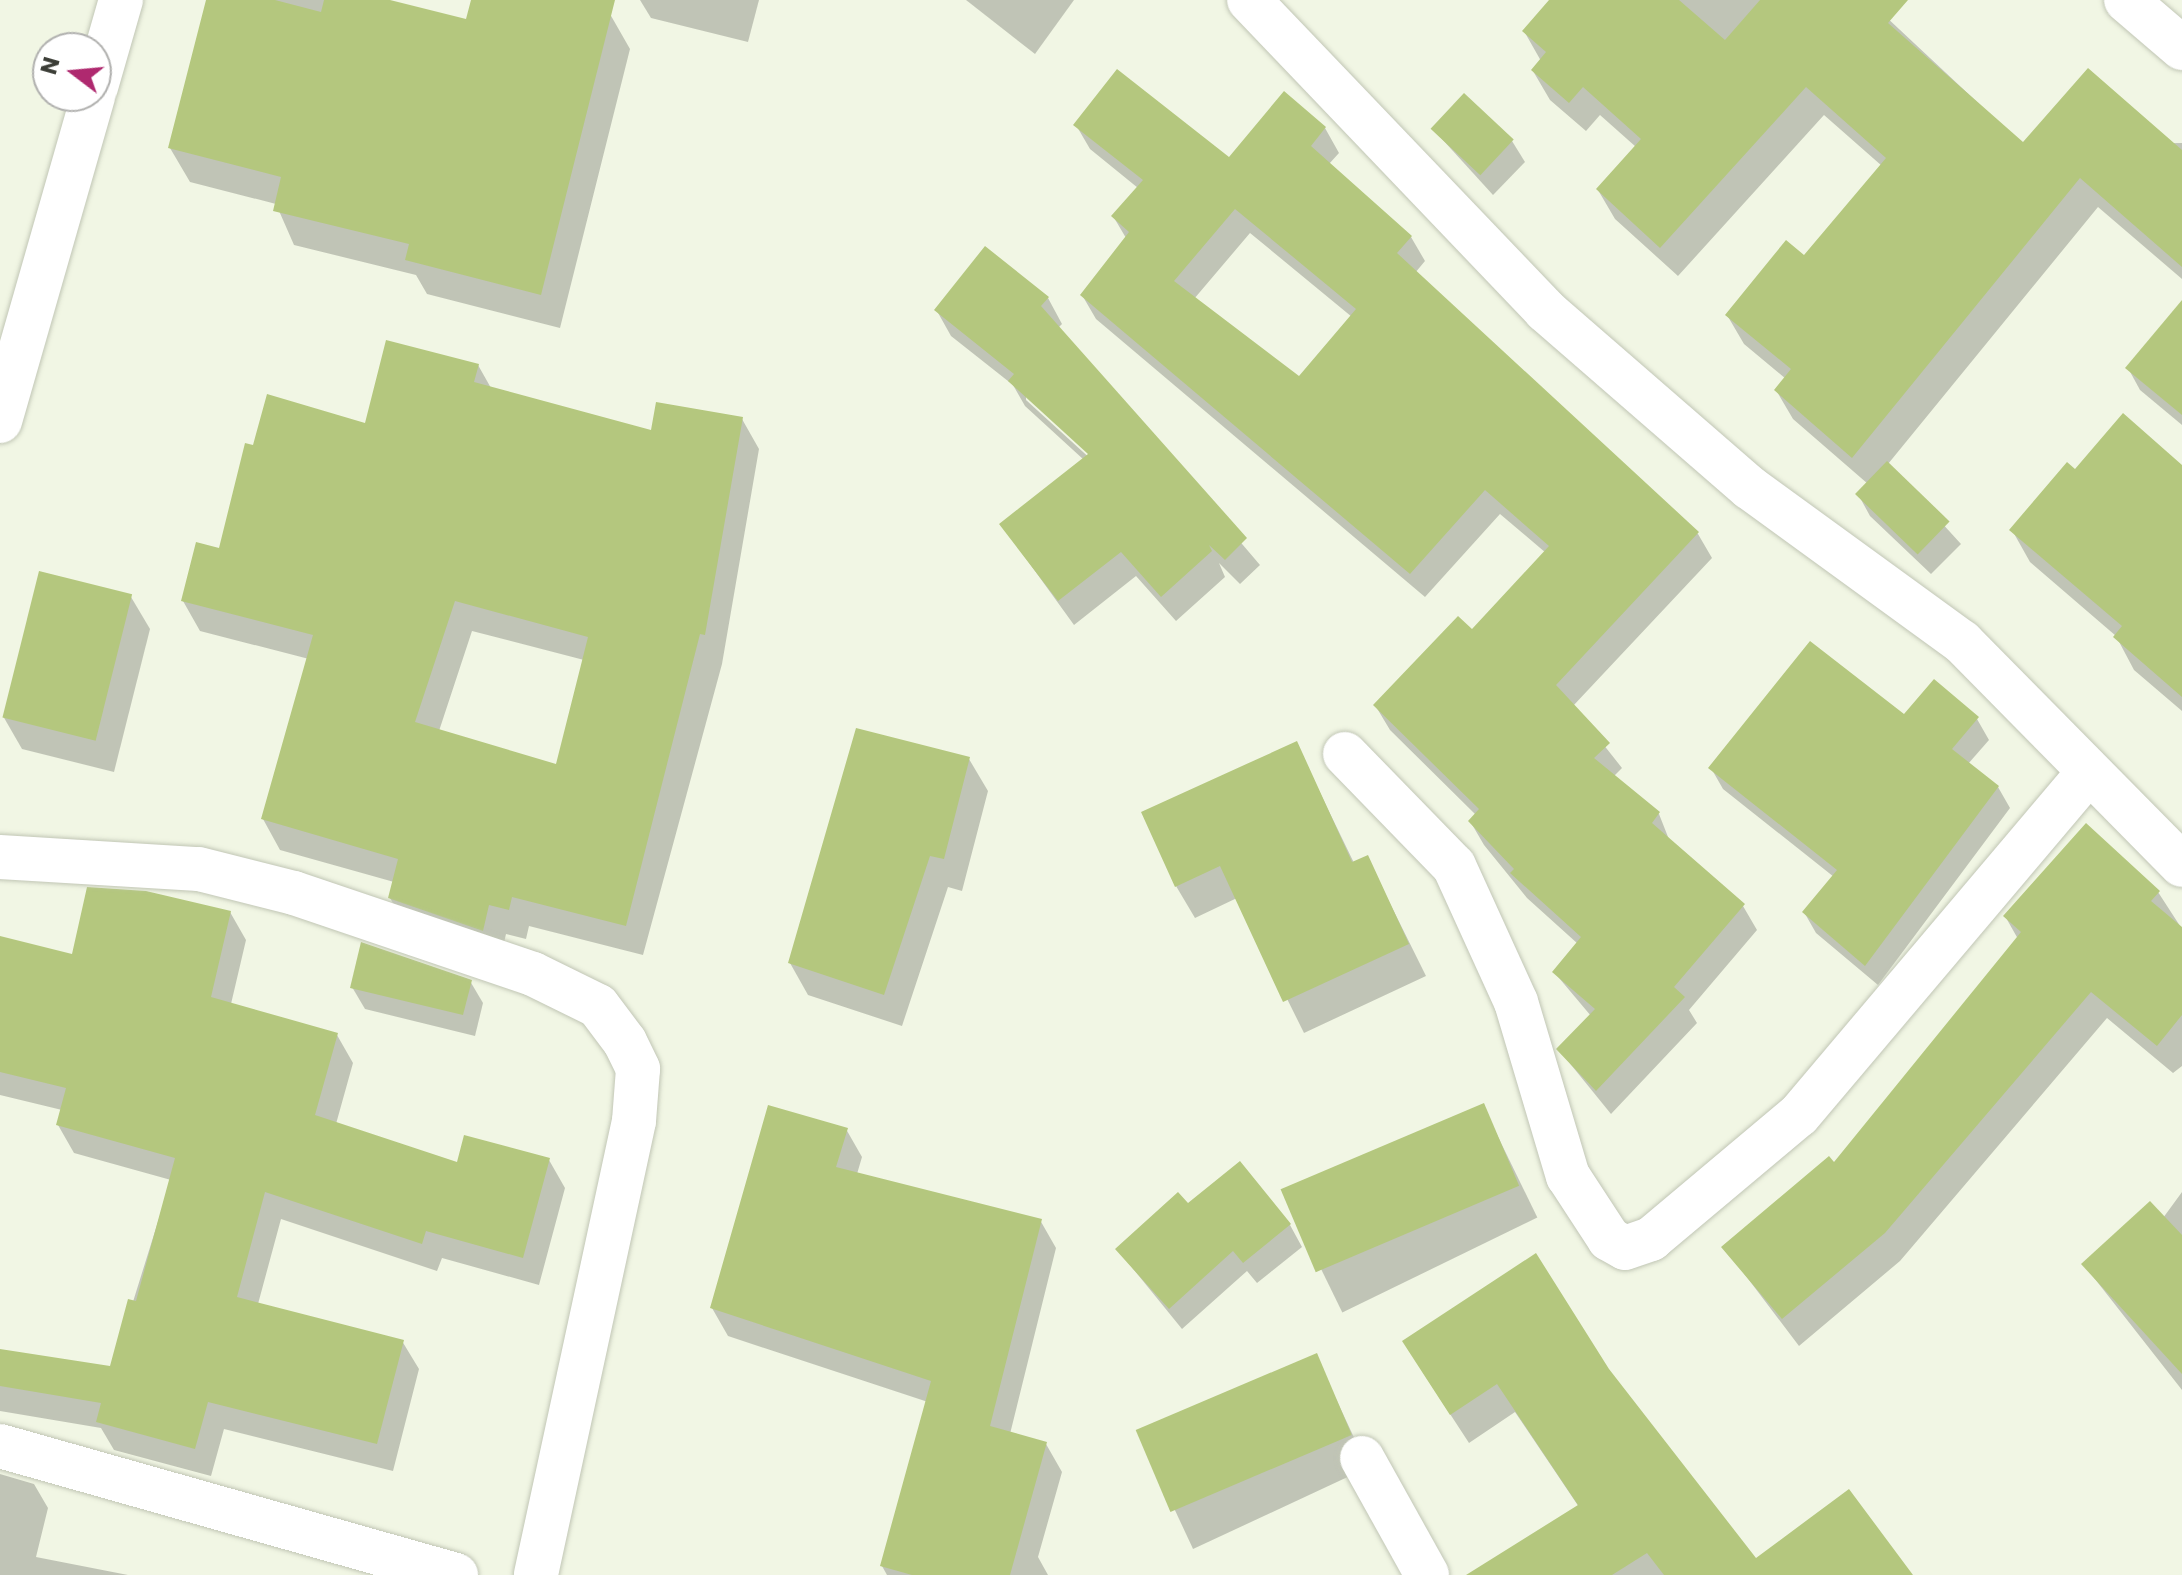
<!DOCTYPE html>
<style>
body{margin:0}
#map{position:relative;width:2182px;height:1575px;overflow:hidden;background:#f1f6e4;font-family:Poppins,sans-serif}
div>[style]{position:absolute}
.shadow>*{inset:0;background:#0003;transform-origin:0 0}
.building>*{inset:0;background:#b4c77e;transform-origin:0 0}
.roads{filter:drop-shadow(0 0 2px #c1c6b5) drop-shadow(0 0 2px #c1c6b5)}
.minor>*{height:44px;margin:-22px;padding:0 22px;transform-origin:22px;border-radius:22px;background:#fff}
span{translate:-50% -50%;white-space:nowrap;text-align:center;line-height:1.15;-webkit-text-stroke:7px #fff;paint-order:stroke}
.north{position:absolute;left:32px;top:32px;width:80px;height:80px;box-sizing:border-box;background:#fff;border:2px solid #b1b1af;border-radius:50%;rotate:286deg;font-size:22px;font-weight:700;line-height:32px;text-align:center;color:#3b3d36}
.north::after{content:'';display:block;margin:auto;width:28px;height:36px;background:#af296f;clip-path:polygon(50% 0,100% 100%,50% 72%,0 100%)}
</style>
<div id="map">
<div class="shadow">
<div style="clip-path:polygon(208px 0,382px 0,467px 21px,473px 0,552px 0,610px 14px,630px 49px,560px 328px,427px 294px,416px 275px,294px 245px,276px 204px,190px 182px,170px 148px)"></div>
<div style="clip-path:polygon(640px 0,759px 0,748px 42px,651px 18px)"></div>
<div style="clip-path:polygon(966px 0,1074px 0,1035px 54px)"></div>
<div style="clip-path:polygon(1551px 0,1868px 0,2023px 145px,2182px 143px,2182px 279px,2098px 207px,1888px 464px,1961px 544px,1931px 574px,1870px 516px,1858px 494px,1868px 484px,1793px 419px,1776px 390px,1786px 379px,1744px 344px,1727px 315px,1805px 258px,1882px 166px,1824px 115px,1678px 276px,1615px 219px,1598px 190px,1636px 147px,1600px 115px,1586px 131px,1550px 100px,1533px 71px,1541px 61px,1524px 31px)"></div>
<div style="clip-path:polygon(evenodd,1076px 125px,1230px 160px,1325px 128px,1339px 153px,1329px 164px,1411px 237px,1425px 261px,1415px 273px,1698px 534px,1712px 558px,1573px 706px,1622px 768px,1613px 777px,1659px 814px,1670px 842px,1743px 906px,1757px 930px,1689px 1010px,1697px 1023px,1611px 1114px,1559px 1050px,1591px 1016px,1554px 972px,1578px 944px,1527px 898px,1484px 845px,1470px 821px,1476px 815px,1390px 730px,1375px 705px,1472px 632px,1546px 553px,1500px 514px,1425px 597px,1096px 319px,1082px 295px,1126px 238px,1113px 216px,1138px 188px,1090px 149px,1076px 125px,1250px 233px,1352px 317px,1300px 378px,1194px 299px,1250px 233px)"></div>
<div style="clip-path:polygon(1432px 128px,1512px 141px,1525px 162px,1493px 195px)"></div>
<div style="clip-path:polygon(evenodd,1048px 298px,1062px 324px,1058px 328px,1260px 565px,1240px 584px,1219px 563px,1225px 577px,1176px 621px,1136px 576px,1074px 625px,1001px 524px,1084px 460px,1025px 406px,1013px 385px,951px 336px,937px 311px,1048px 298px,1026px 394px,1097px 459px,1094px 462px,1026px 400px,1026px 394px)"></div>
<div style="clip-path:polygon(2182px 303px,2182px 425px,2140px 390px,2128px 368px)"></div>
<div style="clip-path:polygon(evenodd,478px 365px,491px 388px,653px 432px,742px 419px,759px 449px,722px 664px,643px 955px,529px 926px,526px 939px,506px 934px,500px 960px,408px 929px,390px 898px,394px 882px,280px 850px,263px 819px,309px 659px,200px 631px,183px 601px,220px 551px,254px 448px,366px 426px,478px 365px,472px 631px,584px 660px,558px 767px,439px 731px,472px 631px)"></div>
<div style="clip-path:polygon(2182px 468px,2182px 711px,2134px 670px,2116px 636px,2030px 562px,2012px 530px,2075px 472px)"></div>
<div style="clip-path:polygon(131px 597px,150px 629px,114px 772px,22px 749px,3px 716px)"></div>
<div style="clip-path:polygon(1977px 719px,1989px 740px,1968px 764px,1998px 787px,2010px 808px,1878px 985px,1816px 933px,1804px 912px,1834px 877px,1723px 789px,1711px 768px)"></div>
<div style="clip-path:polygon(1296px 743px,1354px 863px,1367px 857px,1426px 976px,1304px 1033px,1237px 898px,1195px 918px,1176px 886px)"></div>
<div style="clip-path:polygon(969px 759px,988px 791px,962px 891px,948px 887px,902px 1026px,808px 995px,790px 963px)"></div>
<div style="clip-path:polygon(2158px 892px,2182px 929px,2182px 1066px,2173px 1073px,2107px 1018px,1900px 1261px,1799px 1346px,1724px 1247px,1834px 1165px,2018px 939px,2005px 916px)"></div>
<div style="clip-path:polygon(230px 912px,246px 940px,231px 1004px,337px 1035px,353px 1063px,336px 1124px,458px 1164px,549px 1160px,565px 1188px,539px 1285px,442px 1258px,437px 1271px,281px 1219px,258px 1304px,402px 1341px,419px 1369px,393px 1471px,224px 1429px,211px 1476px,114px 1450px,101px 1428px,0 1411px,0 1351px,112px 1369px,171px 1180px,74px 1153px,58px 1125px,62px 1110px,0 1095px,0 938px,74px 957px)"></div>
<div style="clip-path:polygon(470px 981px,483px 1003px,475px 1036px,365px 1009px,352px 987px)"></div>
<div style="left:1483px;top:1106px;width:124px;height:217px;rotate:64deg"></div>
<div style="clip-path:polygon(846px 1129px,862px 1157px,857px 1174px,1040px 1220px,1056px 1248px,1010px 1434px,1046px 1444px,1062px 1472px,1038px 1557px,1048px 1575px,887px 1575px,882px 1566px,928px 1402px,728px 1336px,712px 1308px)"></div>
<div style="clip-path:polygon(2182px 1192px,2182px 1390px,2084px 1265px,2163px 1218px)"></div>
<div style="clip-path:polygon(1187px 1206px,1290px 1225px,1302px 1247px,1257px 1283px,1247px 1271px,1182px 1329px,1117px 1249px)"></div>
<div style="left:1316px;top:1356px;width:123px;height:193px;rotate:65deg"></div>
<div style="clip-path:polygon(1608px 1370px,1755px 1561px,1911px 1575px,1519px 1575px,1579px 1507px,1515px 1412px,1469px 1443px,1422px 1371px)"></div>
<div style="clip-path:polygon(0 1474px,34px 1484px,48px 1508px,36px 1557px,128px 1575px,0 1575px)"></div>
</div>
<div class="building">
<div style="clip-path:polygon(206px 0,275px 0,321px 12px,324px 0,390px 0,466px 19px,471px 0,615px 0,541px 295px,405px 260px,409px 244px,273px 211px,281px 177px,168px 148px)"></div>
<div style="clip-path:polygon(1549px 0,1679px 0,1725px 40px,1760px 0,1908px 0,1888px 23px,2023px 142px,2088px 68px,2182px 150px,2182px 267px,2080px 178px,1852px 458px,1774px 390px,1791px 369px,1725px 315px,1786px 240px,1804px 255px,1886px 158px,1806px 87px,1660px 248px,1596px 189px,1641px 139px,1583px 87px,1569px 103px,1531px 70px,1546px 52px,1522px 31px)"></div>
<div style="clip-path:polygon(evenodd,1117px 69px,1229px 157px,1284px 91px,1326px 127px,1311px 146px,1412px 236px,1397px 253px,1699px 532px,1556px 685px,1610px 743px,1594px 758px,1660px 812px,1652px 823px,1745px 904px,1674px 987px,1685px 997px,1596px 1091px,1556px 1049px,1595px 1009px,1552px 972px,1581px 937px,1510px 873px,1514px 869px,1468px 821px,1479px 809px,1373px 705px,1458px 616px,1472px 629px,1549px 546px,1485px 490px,1410px 574px,1080px 295px,1129px 232px,1111px 216px,1143px 180px,1073px 125px,1117px 69px,1235px 209px,1356px 309px,1299px 376px,1174px 281px,1235px 209px)"></div>
<div style="left:1464px;top:93px;width:68px;height:49px;rotate:43deg"></div>
<div style="clip-path:polygon(985px 246px,1049px 297px,1041px 306px,1247px 538px,1225px 560px,1209px 545px,1212px 551px,1161px 597px,1121px 552px,1058px 601px,999px 524px,1088px 454px,1008px 381px,1014px 374px,934px 310px)"></div>
<div style="clip-path:polygon(2182px 300px,2182px 415px,2125px 368px)"></div>
<div style="clip-path:polygon(evenodd,386px 340px,479px 364px,474px 382px,651px 430px,656px 402px,743px 417px,705px 635px,700px 634px,626px 926px,512px 897px,509px 910px,489px 905px,483px 931px,388px 898px,398px 859px,261px 819px,313px 635px,181px 601px,196px 542px,219px 548px,245px 443px,253px 445px,267px 394px,365px 423px,386px 340px,455px 601px,588px 637px,556px 764px,415px 722px,455px 601px)"></div>
<div style="clip-path:polygon(2123px 413px,2182px 465px,2182px 697px,2113px 637px,2122px 626px,2009px 530px,2067px 462px,2075px 469px)"></div>
<div style="left:1887px;top:461px;width:87px;height:46px;rotate:44deg"></div>
<div style="left:39px;top:571px;width:96px;height:151px;rotate:14deg"></div>
<div style="clip-path:polygon(1810px 641px,1904px 714px,1934px 679px,1979px 717px,1952px 749px,1999px 786px,1865px 966px,1802px 912px,1837px 870px,1708px 768px)"></div>
<div style="clip-path:polygon(856px 728px,970px 757px,944px 859px,930px 856px,884px 995px,788px 963px)"></div>
<div style="clip-path:polygon(1297px 741px,1352px 862px,1368px 855px,1409px 944px,1283px 1002px,1220px 866px,1175px 887px,1141px 812px)"></div>
<div style="clip-path:polygon(2086px 823px,2160px 891px,2151px 901px,2182px 927px,2182px 1015px,2157px 1046px,2091px 992px,1885px 1233px,1782px 1319px,1721px 1247px,1829px 1156px,1834px 1162px,2021px 932px,2003px 916px)"></div>
<div style="clip-path:polygon(87px 887px,146px 891px,231px 911px,211px 997px,338px 1033px,315px 1115px,457px 1162px,464px 1135px,550px 1158px,523px 1258px,426px 1231px,422px 1244px,265px 1192px,237px 1297px,404px 1340px,377px 1444px,208px 1402px,195px 1449px,96px 1422px,101px 1403px,0 1386px,0 1349px,110px 1366px,128px 1299px,136px 1301px,175px 1158px,56px 1125px,66px 1088px,0 1072px,0 936px,72px 954px)"></div>
<div style="clip-path:polygon(361px 942px,472px 980px,463px 1015px,350px 988px)"></div>
<div style="left:1484px;top:1103px;width:90px;height:221px;rotate:67deg"></div>
<div style="clip-path:polygon(768px 1105px,848px 1128px,836px 1167px,1042px 1219px,990px 1426px,1047px 1442px,1010px 1575px,912px 1575px,880px 1566px,931px 1381px,710px 1308px)"></div>
<div style="clip-path:polygon(1240px 1161px,1291px 1224px,1243px 1263px,1233px 1251px,1169px 1309px,1115px 1249px,1178px 1192px,1188px 1203px)"></div>
<div style="clip-path:polygon(2150px 1201px,2182px 1235px,2182px 1374px,2081px 1264px)"></div>
<div style="clip-path:polygon(1536px 1253px,1609px 1369px,1756px 1558px,1849px 1489px,1913px 1575px,1664px 1575px,1647px 1553px,1612px 1575px,1466px 1575px,1578px 1505px,1497px 1384px,1450px 1415px,1402px 1341px)"></div>
<div style="left:1317px;top:1353px;width:89px;height:197px;rotate:67deg"></div>
</div>
<div class="roads">
<div class="minor">
<div style="left:1249px;top:0;width:429px;rotate:46.3deg"></div>
<div style="left:1545px;top:310px;width:271px;rotate:41deg"></div>
<div style="left:1750px;top:488px;width:262px;rotate:36deg"></div>
<div style="left:1962px;top:642px;width:313px;rotate:45.4deg"></div>
<div style="left:2126px;top:0;width:74px;rotate:40.6deg"></div>
<div style="left:96px;top:87px;width:91px;rotate:-74deg"></div>
<div style="left:0;top:421px;width:338px;rotate:-74deg"></div>
<div style="left:1345px;top:754px;width:156px;rotate:45.8deg"></div>
<div style="left:1454px;top:866px;width:149px;rotate:65.5deg"></div>
<div style="left:1516px;top:1002px;width:182px;rotate:73.4deg"></div>
<div style="left:1568px;top:1176px;width:75px;rotate:56.9deg"></div>
<div style="left:1609px;top:1239px;width:18px;rotate:29deg"></div>
<div style="left:1625px;top:1248px;width:28px;rotate:-19deg"></div>
<div style="left:1651px;top:1239px;width:193px;rotate:-40deg"></div>
<div style="left:1799px;top:1115px;width:449px;rotate:-49.8deg"></div>
<div style="left:0;top:857px;width:199px;rotate:3.5deg"></div>
<div style="left:199px;top:869px;width:98px;rotate:14.2deg"></div>
<div style="left:294px;top:893px;width:252px;rotate:18.7deg"></div>
<div style="left:533px;top:974px;width:72px;rotate:26.2deg"></div>
<div style="left:598px;top:1006px;width:45px;rotate:53.1deg"></div>
<div style="left:625px;top:1042px;width:30px;rotate:64deg"></div>
<div style="left:638px;top:1069px;width:52px;rotate:94.4deg"></div>
<div style="left:634px;top:1121px;width:464px;rotate:102.2deg"></div>
<div style="left:0;top:1446px;width:474px;rotate:15.8deg"></div>
<div style="left:1362px;top:1458px;width:134px;rotate:60.9deg"></div>
</div>
</div>
<div class="north">N</div>
</div>
